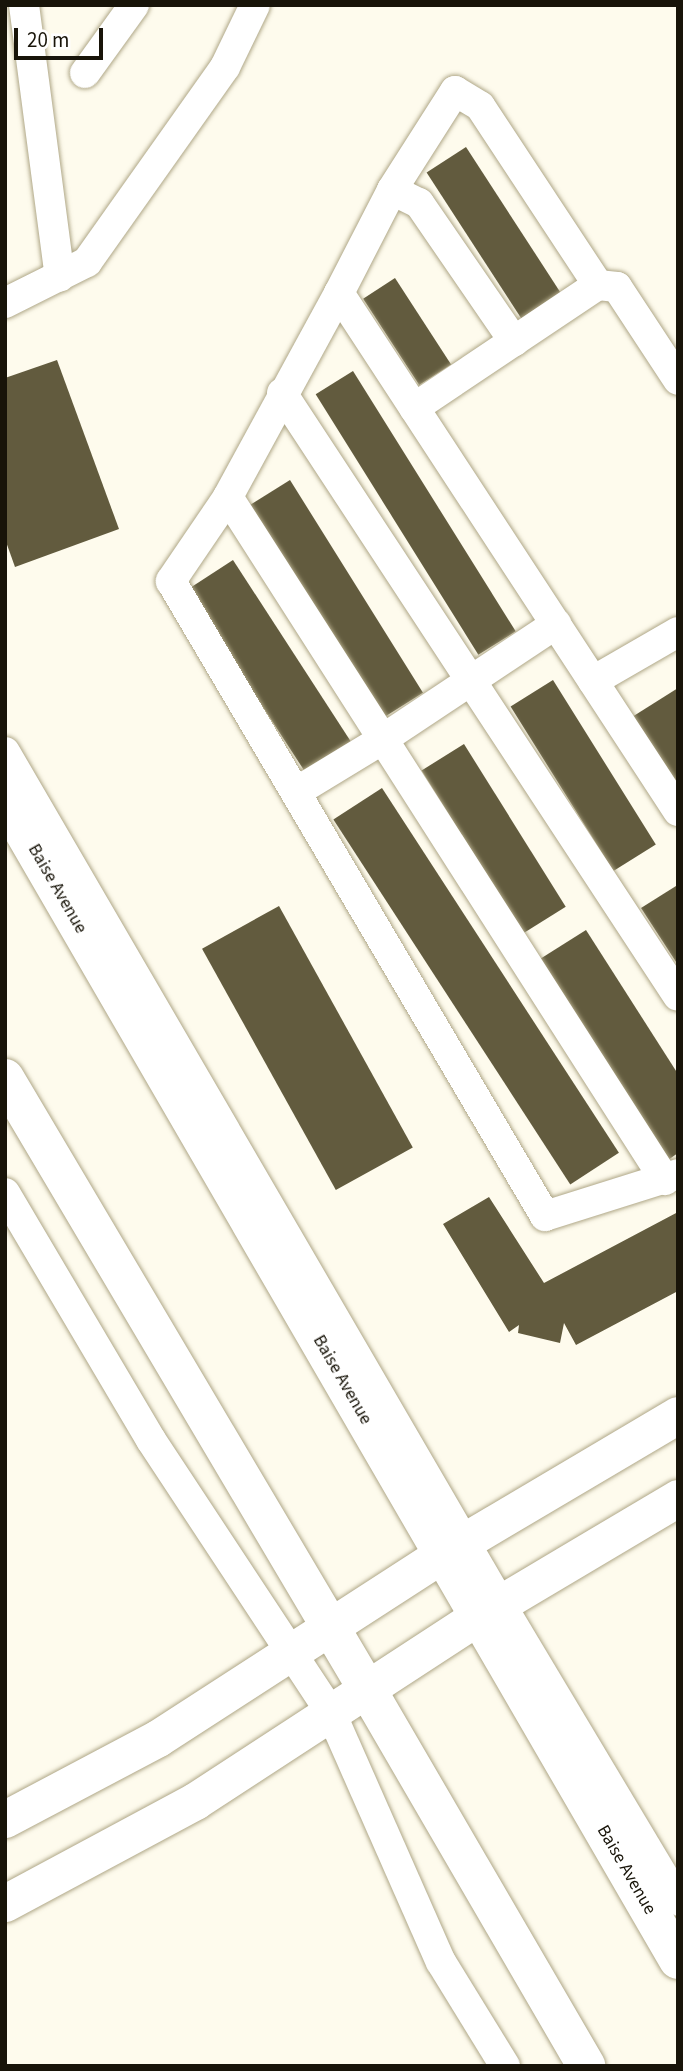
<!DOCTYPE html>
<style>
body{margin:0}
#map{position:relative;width:683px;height:2071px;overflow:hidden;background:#fefbed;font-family:"Source Sans 3",sans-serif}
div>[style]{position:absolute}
.building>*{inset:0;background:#625b3e;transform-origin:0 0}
.roads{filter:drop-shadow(0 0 2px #afa787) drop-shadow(0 0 2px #afa787)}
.minor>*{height:30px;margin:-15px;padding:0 15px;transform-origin:15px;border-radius:15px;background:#fff}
.major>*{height:37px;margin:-18.5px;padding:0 18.5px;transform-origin:18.5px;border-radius:18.5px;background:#fff}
.highway>*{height:38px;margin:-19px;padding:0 19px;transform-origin:19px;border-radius:19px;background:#fff}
span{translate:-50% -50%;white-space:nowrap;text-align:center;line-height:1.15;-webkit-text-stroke:7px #fff;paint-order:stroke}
.street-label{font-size:18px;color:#181409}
.frame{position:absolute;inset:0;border:7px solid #181409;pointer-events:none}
.scale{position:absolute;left:14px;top:28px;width:89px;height:32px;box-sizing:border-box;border:4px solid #181409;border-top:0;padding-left:9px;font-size:21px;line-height:24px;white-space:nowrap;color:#181409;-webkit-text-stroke:5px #fff;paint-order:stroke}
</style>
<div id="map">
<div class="building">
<div style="left:466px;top:147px;width:174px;height:47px;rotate:57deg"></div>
<div style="left:395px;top:278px;width:103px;height:38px;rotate:57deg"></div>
<div style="clip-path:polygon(57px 360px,119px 529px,15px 567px,5px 539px,5px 378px)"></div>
<div style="left:353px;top:371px;width:307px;height:44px;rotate:58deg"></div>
<div style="left:290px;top:480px;width:251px;height:52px;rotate:58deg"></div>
<div style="left:233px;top:560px;width:219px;height:55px;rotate:57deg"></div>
<div style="left:553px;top:680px;width:194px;height:50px;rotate:58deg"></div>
<div style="clip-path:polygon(678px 688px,678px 788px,632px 717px)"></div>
<div style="left:464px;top:744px;width:192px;height:50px;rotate:58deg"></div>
<div style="left:382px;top:788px;width:435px;height:58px;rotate:57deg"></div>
<div style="clip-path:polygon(676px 886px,678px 889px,678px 965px,641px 908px)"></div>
<div style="left:279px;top:906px;width:276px;height:88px;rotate:61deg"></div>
<div style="clip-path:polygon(586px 930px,678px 1074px,678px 1153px,668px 1160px,540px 959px)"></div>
<div style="clip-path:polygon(489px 1197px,544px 1283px,678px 1212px,678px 1291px,576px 1345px,564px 1323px,560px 1343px,518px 1333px,519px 1325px,509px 1332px,443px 1224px)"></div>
</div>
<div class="roads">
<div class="minor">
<div style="left:24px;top:5px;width:274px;rotate:82.5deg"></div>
<div style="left:85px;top:73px;width:84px;rotate:-54.2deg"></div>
<div style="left:392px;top:190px;width:30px;rotate:26deg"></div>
<div style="left:419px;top:203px;width:168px;rotate:55.5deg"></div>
<div style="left:598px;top:285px;width:214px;rotate:-123.4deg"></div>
<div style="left:480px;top:106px;width:29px;rotate:-149deg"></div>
<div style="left:455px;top:91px;width:117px;rotate:122.5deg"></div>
<div style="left:392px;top:190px;width:116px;rotate:117.2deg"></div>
<div style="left:339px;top:293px;width:232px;rotate:118.6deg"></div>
<div style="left:228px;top:497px;width:102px;rotate:124.2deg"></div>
<div style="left:171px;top:581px;width:737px;rotate:59.5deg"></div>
<div style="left:545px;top:1216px;width:139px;rotate:-17.5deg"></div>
<div style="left:339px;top:293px;width:619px;rotate:56.8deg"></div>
<div style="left:5px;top:303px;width:92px;rotate:-26.6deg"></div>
<div style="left:87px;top:262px;width:239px;rotate:-54.7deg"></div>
<div style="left:225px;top:67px;width:69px;rotate:-64.2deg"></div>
<div style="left:282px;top:393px;width:721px;rotate:56.71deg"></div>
<div style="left:414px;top:408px;width:221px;rotate:-33.8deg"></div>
<div style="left:598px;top:285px;width:19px;rotate:6deg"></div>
<div style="left:617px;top:287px;width:111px;rotate:56.7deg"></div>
<div style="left:228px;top:497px;width:811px;rotate:57.39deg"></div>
<div style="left:593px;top:681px;width:98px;rotate:-30deg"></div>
<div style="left:5px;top:752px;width:984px;rotate:59.81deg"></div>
<div style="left:500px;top:1603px;width:347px;rotate:59.1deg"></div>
<div style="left:296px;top:792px;width:102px;rotate:-31.3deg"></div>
<div style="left:383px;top:739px;width:208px;rotate:-33.6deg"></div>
<div style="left:5px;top:1193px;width:287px;rotate:59.4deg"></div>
<div style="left:151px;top:1440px;width:327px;rotate:56.6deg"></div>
<div style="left:331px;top:1713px;width:272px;rotate:66.2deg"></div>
<div style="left:441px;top:1962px;width:122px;rotate:58.4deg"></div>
</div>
<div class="major">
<div style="left:5px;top:1819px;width:173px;rotate:-27.9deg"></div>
<div style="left:158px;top:1738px;width:337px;rotate:-32.9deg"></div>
<div style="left:441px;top:1555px;width:275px;rotate:-30.6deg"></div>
<div style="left:5px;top:1903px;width:216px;rotate:-28.2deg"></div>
<div style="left:195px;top:1801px;width:339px;rotate:-33.1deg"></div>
<div style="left:479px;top:1616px;width:231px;rotate:-30.7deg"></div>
</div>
<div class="highway">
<div style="left:5px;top:800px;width:1341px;rotate:59.88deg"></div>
<div style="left:5px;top:1078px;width:710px;rotate:59.35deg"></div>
<div style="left:367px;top:1689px;width:436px;rotate:59.8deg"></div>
</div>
</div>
<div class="street-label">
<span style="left:57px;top:889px;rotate:60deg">Baise Avenue</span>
<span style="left:342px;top:1380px;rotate:60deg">Baise Avenue</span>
<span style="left:626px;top:1870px;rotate:60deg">Baise Avenue</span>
</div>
<div class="frame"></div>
<div class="scale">20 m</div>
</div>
